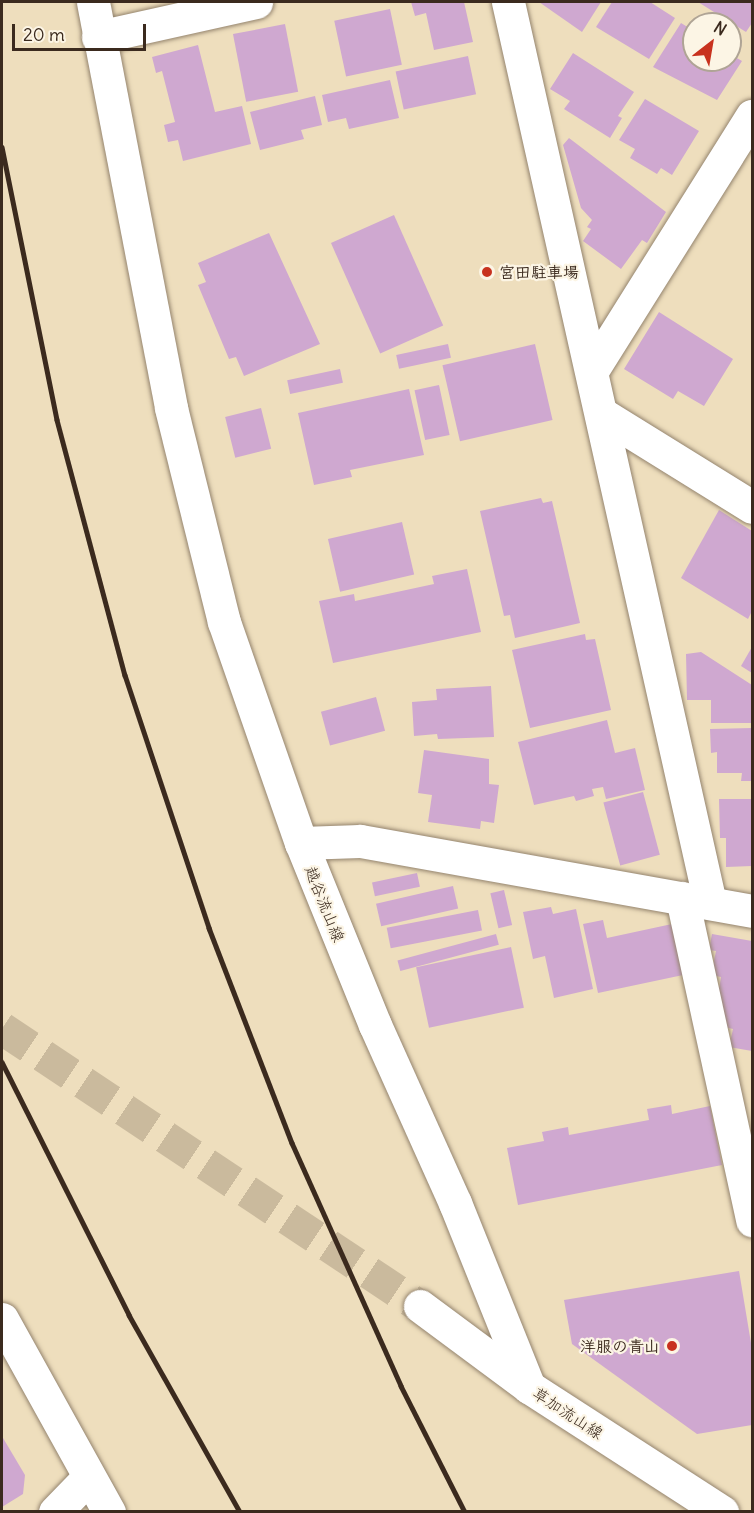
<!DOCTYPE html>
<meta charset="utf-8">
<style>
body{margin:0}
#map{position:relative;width:754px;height:1513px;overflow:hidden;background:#eedebd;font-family:Delius,"Klee One",sans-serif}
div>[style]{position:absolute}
.building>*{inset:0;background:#cfa8d0;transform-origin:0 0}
.major-tunnel>*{height:33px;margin-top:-16.5px;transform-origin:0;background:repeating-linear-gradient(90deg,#caba9d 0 33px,transparent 0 49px)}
.roads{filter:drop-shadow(0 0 2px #94846e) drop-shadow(0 0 2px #94846e)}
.minor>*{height:33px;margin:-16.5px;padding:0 16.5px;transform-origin:16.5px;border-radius:16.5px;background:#fff}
.major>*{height:33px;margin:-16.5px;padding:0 16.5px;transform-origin:16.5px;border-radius:16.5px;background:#fff}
.rail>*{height:4.5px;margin:-2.25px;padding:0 2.25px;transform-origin:2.25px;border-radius:2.25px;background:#3b2a1e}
.dots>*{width:16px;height:16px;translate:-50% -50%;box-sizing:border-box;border:3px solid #fcf5e5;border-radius:50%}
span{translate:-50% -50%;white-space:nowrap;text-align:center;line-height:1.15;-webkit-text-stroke:4.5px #fcf5e5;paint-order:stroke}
.poi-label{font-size:16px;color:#3b2a1e;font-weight:700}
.left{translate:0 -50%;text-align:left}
.right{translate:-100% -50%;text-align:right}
.street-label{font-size:16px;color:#3b2a1e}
.frame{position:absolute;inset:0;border:3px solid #3b2a1e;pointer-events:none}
.north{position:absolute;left:682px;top:12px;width:60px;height:60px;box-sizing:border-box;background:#fcf5e5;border:2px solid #afa495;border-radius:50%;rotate:31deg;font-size:16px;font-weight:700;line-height:24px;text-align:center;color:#3b2a1e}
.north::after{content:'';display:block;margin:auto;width:21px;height:27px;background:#c8321e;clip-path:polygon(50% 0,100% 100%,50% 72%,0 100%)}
.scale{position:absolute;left:12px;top:24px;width:134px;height:27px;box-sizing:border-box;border:3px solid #3b2a1e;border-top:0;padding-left:8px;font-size:18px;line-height:21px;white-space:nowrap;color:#3b2a1e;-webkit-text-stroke:4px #fcf5e5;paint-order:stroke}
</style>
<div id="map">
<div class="building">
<div style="clip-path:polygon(411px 2px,464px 2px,473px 42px,434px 50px,426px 13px,415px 16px)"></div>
<div style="clip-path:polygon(539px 2px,601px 2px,582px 32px)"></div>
<div style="clip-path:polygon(612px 2px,650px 2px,675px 18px,649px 59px,596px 27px)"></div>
<div style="clip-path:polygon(698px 2px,752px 2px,752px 23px,746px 32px)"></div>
<div style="left:390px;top:9px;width:57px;height:57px;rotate:78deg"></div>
<div style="clip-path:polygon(681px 23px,694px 31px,694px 60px,730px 60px,730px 54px,742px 61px,717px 100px,653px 67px)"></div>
<div style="left:285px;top:24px;width:69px;height:53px;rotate:79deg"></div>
<div style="clip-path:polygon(198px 45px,215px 112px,242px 106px,251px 144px,183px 161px,178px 140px,168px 142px,164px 125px,175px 122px,162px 71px,156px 73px,152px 57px)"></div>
<div style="clip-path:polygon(573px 53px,634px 92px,618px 116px,622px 118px,610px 138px,564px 109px,570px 101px,550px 89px)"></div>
<div style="left:468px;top:56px;width:39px;height:74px;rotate:78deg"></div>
<div style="clip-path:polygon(390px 80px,399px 118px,349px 129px,346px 118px,328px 122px,322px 95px)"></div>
<div style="clip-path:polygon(315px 96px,322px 125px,301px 130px,304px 139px,260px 150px,250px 112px)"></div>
<div style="clip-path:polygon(645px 99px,699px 131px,672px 175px,661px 168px,657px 174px,630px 158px,635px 149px,619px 140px)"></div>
<div style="clip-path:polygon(569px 138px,666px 212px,647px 243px,642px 240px,621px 269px,583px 241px,591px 229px,587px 227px,592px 220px,581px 208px,563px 145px)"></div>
<div style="left:394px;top:215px;width:121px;height:69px;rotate:66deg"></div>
<div style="clip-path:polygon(269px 233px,320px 344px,244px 376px,236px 357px,229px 359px,198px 285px,206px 282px,198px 263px)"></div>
<div style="clip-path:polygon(659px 312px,733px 359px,704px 406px,678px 391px,673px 399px,624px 369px)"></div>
<div style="left:448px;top:344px;width:14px;height:53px;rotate:78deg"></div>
<div style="left:535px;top:344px;width:78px;height:95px;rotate:77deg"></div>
<div style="left:340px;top:369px;width:14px;height:54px;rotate:78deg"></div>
<div style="left:439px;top:385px;width:51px;height:25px;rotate:78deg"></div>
<div style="clip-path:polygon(409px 389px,424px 455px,350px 470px,352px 477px,314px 485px,298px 413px)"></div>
<div style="left:261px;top:408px;width:42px;height:37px;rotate:76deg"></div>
<div style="clip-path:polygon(541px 498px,543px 503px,552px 501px,580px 623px,515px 638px,510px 615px,504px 616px,480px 511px)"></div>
<div style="clip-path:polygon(719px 510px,752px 531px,752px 611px,748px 619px,681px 578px)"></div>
<div style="left:402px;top:522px;width:54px;height:76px;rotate:77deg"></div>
<div style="clip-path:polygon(467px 569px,481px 632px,333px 663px,319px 601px,354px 594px,355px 601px,434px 584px,432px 576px)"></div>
<div style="clip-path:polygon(585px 634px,586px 640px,595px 639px,611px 710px,530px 728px,512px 650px)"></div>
<div style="clip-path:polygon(752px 647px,752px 673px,741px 666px)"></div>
<div style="clip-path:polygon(701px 652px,752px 685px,752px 723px,711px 723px,711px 700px,687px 700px,686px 654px)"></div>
<div style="clip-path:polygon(491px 686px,494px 737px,438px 739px,437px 734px,414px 736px,412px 702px,437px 700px,436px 689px)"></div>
<div style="left:376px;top:697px;width:35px;height:57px;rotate:75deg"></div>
<div style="clip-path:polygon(607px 720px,615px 753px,635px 748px,645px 790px,606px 799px,603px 787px,592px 789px,594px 796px,576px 801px,574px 796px,534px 805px,518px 742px)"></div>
<div style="clip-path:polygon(752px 728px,752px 781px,741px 781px,742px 773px,717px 773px,717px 752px,711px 753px,710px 729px)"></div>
<div style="clip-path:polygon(424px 750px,489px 759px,489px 784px,499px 785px,494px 823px,481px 821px,480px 829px,428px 822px,432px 795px,418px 793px)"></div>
<div style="left:643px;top:792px;width:65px;height:41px;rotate:75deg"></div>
<div style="clip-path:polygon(719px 799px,752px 799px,752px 866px,726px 867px,726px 838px,720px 838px)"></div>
<div style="left:417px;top:873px;width:14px;height:46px;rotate:78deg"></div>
<div style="left:453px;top:886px;width:23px;height:79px;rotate:77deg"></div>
<div style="left:504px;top:890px;width:36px;height:14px;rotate:77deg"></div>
<div style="clip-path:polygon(551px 907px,553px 914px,576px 909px,593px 989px,554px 998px,545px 956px,533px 959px,523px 912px)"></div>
<div style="left:478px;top:910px;width:21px;height:93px;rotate:79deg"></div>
<div style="clip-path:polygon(603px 920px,607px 938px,672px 924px,683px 975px,598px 993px,583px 924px)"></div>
<div style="left:496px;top:934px;width:11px;height:102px;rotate:75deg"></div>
<div style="clip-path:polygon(712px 934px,752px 941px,752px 1051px,729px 1047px,733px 1029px,720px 1026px,717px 1002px,721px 977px,711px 975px,716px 951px,709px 950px)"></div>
<div style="left:511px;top:947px;width:62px;height:97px;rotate:78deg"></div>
<div style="clip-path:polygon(671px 1105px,672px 1114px,710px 1106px,722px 1165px,518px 1205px,507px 1148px,544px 1141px,542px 1132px,568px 1127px,569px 1135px,649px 1120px,647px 1109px)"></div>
<div style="clip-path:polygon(739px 1271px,752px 1349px,752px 1425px,697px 1434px,572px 1344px,564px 1300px)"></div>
<div style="clip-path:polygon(3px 1438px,25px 1475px,23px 1494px,2px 1507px)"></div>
</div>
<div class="major-tunnel">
<div style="left:2px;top:1028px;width:502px;rotate:33.63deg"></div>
</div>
<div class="roads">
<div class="minor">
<div style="left:93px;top:2px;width:413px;rotate:79.1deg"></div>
<div style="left:171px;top:408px;width:220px;rotate:76.1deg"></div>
<div style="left:224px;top:622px;width:234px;rotate:70.8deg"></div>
<div style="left:508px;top:2px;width:923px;rotate:77.36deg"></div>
<div style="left:98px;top:37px;width:162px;rotate:-12.5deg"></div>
<div style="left:593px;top:369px;width:299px;rotate:-57.9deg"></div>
<div style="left:602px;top:414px;width:176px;rotate:31.8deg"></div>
<div style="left:682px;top:898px;width:330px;rotate:77.7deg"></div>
<div style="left:2px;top:1319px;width:221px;rotate:61deg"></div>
<div style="left:55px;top:1512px;width:47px;rotate:-45.9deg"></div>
</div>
<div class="major">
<div style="left:420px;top:1306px;width:136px;rotate:36.6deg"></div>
<div style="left:529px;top:1387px;width:230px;rotate:32.9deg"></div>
<div style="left:529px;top:1387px;width:198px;rotate:-111.9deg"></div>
<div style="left:455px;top:1203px;width:195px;rotate:-114.2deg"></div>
<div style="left:375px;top:1025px;width:196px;rotate:-112.1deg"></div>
<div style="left:301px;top:843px;width:59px;rotate:-1.9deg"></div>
<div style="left:360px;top:841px;width:398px;rotate:10.1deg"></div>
</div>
</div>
<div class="rail">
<div style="left:2px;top:147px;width:278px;rotate:78.6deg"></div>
<div style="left:57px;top:420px;width:264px;rotate:75.1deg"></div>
<div style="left:125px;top:675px;width:267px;rotate:71.6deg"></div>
<div style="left:209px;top:928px;width:230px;rotate:68.9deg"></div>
<div style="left:292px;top:1143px;width:266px;rotate:65.8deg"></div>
<div style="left:401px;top:1386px;width:141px;rotate:63.1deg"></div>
<div style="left:2px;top:1062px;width:283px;rotate:63.3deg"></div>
<div style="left:129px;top:1315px;width:226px;rotate:60.6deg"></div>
</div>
<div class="dots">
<div style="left:487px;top:272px;background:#c8321e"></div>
<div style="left:672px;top:1346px;background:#c8321e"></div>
</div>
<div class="poi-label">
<span class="left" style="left:499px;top:272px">宮田駐車場</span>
<span class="right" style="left:660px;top:1346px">洋服の青山</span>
</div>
<div class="street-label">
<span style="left:325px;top:904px;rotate:68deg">越谷流山線</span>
<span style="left:568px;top:1413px;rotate:33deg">草加流山線</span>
</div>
<div class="frame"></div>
<div class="north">N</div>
<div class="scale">20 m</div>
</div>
